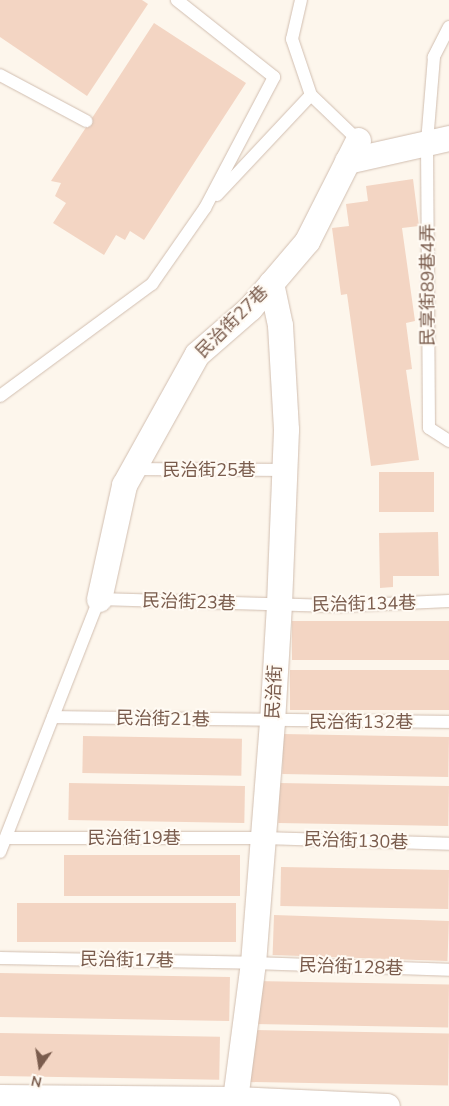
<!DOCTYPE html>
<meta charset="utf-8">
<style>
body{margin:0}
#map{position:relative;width:449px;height:1106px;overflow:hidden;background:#fdf6ec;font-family:"Nunito Sans","Noto Sans TC",sans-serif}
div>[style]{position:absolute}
.building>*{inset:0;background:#f3d5c3;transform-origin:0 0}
.roads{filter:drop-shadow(0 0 1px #d1beb0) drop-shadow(0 0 1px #d1beb0)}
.lane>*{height:12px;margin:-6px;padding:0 6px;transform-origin:6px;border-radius:6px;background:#fff}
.street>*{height:25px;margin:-12.5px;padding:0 12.5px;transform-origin:12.5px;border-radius:12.5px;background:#fff}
span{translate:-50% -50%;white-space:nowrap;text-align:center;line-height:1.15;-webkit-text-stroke:4px #fffaf3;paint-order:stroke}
.street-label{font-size:18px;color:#7a5c4d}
.north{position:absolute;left:15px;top:1041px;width:50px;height:50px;-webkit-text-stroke:4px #fffaf3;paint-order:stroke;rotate:193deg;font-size:14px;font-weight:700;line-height:20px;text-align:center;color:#7a5c4d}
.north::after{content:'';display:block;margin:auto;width:18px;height:22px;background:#7a5c4d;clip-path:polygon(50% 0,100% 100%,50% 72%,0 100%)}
</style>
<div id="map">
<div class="building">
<div style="clip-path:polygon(0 0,142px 0,148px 4px,87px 96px,0 37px)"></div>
<div style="clip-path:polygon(154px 23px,246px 83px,144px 240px,130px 231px,125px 240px,116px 235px,104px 255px,53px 223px,66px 203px,55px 196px,61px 183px,51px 181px)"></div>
<div style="clip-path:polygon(413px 179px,419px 226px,402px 228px,415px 321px,406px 323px,412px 369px,406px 370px,419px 460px,371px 466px,347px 294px,341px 295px,332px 228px,349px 226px,346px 204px,368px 201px,366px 186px)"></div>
<div style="left:434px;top:472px;width:40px;height:55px;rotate:90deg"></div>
<div style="clip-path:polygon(438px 532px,439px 576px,393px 576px,393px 587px,380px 588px,379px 533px)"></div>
<div style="left:292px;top:621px;width:157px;height:39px"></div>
<div style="left:290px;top:670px;width:159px;height:40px"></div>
<div style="left:283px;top:734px;width:166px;height:40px;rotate:1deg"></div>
<div style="left:83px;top:736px;width:159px;height:37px;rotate:1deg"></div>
<div style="left:69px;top:783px;width:176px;height:37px;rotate:1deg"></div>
<div style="left:279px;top:783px;width:170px;height:40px;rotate:1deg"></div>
<div style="left:64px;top:855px;width:176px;height:41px"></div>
<div style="left:281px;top:867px;width:168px;height:39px;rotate:1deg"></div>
<div style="left:17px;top:903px;width:219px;height:39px"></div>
<div style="left:274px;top:915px;width:175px;height:40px;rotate:2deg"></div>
<div style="left:0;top:973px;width:230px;height:44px;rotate:1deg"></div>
<div style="left:253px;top:981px;width:196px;height:43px;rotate:1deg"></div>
<div style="left:249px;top:1030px;width:200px;height:52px;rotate:1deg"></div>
<div style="left:0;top:1033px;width:220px;height:43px;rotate:1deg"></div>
</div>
<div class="roads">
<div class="lane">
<div style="left:301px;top:0;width:40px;rotate:103deg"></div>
<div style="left:292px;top:39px;width:59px;rotate:71.3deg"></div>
<div style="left:311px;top:95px;width:65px;rotate:43.8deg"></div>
<div style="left:449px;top:27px;width:34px;rotate:117deg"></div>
<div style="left:434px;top:57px;width:86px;rotate:94.7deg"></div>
<div style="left:427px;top:143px;width:285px;rotate:89.6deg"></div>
<div style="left:429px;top:428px;width:24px;rotate:33deg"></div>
<div style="left:0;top:75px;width:98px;rotate:28.1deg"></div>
<div style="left:217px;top:195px;width:137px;rotate:-46.8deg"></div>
<div style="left:0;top:396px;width:189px;rotate:-36.4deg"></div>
<div style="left:152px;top:284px;width:93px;rotate:-55.1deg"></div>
<div style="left:205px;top:208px;width:148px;rotate:-62.2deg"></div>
<div style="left:274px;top:77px;width:124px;rotate:-141.6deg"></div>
<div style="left:133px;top:469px;width:151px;rotate:0.4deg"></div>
<div style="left:53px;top:717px;width:396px;rotate:0.7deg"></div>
<div style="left:6px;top:838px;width:257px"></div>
<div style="left:263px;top:838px;width:186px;rotate:1.8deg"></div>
<div style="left:0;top:852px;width:272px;rotate:-68.6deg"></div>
<div style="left:99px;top:599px;width:242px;rotate:1.7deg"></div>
<div style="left:341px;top:606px;width:108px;rotate:-2.7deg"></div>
<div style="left:0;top:958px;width:253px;rotate:1.1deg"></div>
<div style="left:253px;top:963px;width:196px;rotate:2deg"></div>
</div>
<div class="street">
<div style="left:347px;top:161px;width:105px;rotate:-12.7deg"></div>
<div style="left:99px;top:599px;width:117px;rotate:-77.6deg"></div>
<div style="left:124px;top:485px;width:150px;rotate:-60.9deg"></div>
<div style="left:197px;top:354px;width:70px;rotate:-41deg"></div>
<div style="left:250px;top:308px;width:88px;rotate:-49.6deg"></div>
<div style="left:307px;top:241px;width:113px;rotate:-63.2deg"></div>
<div style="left:0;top:1097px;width:235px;rotate:0.5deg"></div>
<div style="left:235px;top:1099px;width:152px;rotate:2.6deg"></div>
<div style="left:235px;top:1099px;width:137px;rotate:-82.5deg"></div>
<div style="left:253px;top:963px;width:242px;rotate:-85.5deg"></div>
<div style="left:272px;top:722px;width:118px;rotate:-86.6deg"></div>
<div style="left:279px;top:604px;width:175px;rotate:-87.7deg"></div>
<div style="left:286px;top:429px;width:104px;rotate:-93.3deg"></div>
<div style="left:280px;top:325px;width:43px;rotate:-102.1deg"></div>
</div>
</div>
<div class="street-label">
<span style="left:428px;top:285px;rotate:-90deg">民享街89巷4弄</span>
<span style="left:232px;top:322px;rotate:-45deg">民治街27巷</span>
<span style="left:209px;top:470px">民治街25巷</span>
<span style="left:189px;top:602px;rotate:2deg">民治街23巷</span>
<span style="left:364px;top:604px;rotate:-1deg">民治街134巷</span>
<span style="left:274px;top:692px;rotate:-87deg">民治街</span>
<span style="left:163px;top:719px;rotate:1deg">民治街21巷</span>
<span style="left:361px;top:722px">民治街132巷</span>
<span style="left:134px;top:838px">民治街19巷</span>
<span style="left:356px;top:841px;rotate:2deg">民治街130巷</span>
<span style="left:127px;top:960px;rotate:1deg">民治街17巷</span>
<span style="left:351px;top:967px;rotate:2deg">民治街128巷</span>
</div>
<div class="north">N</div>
</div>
